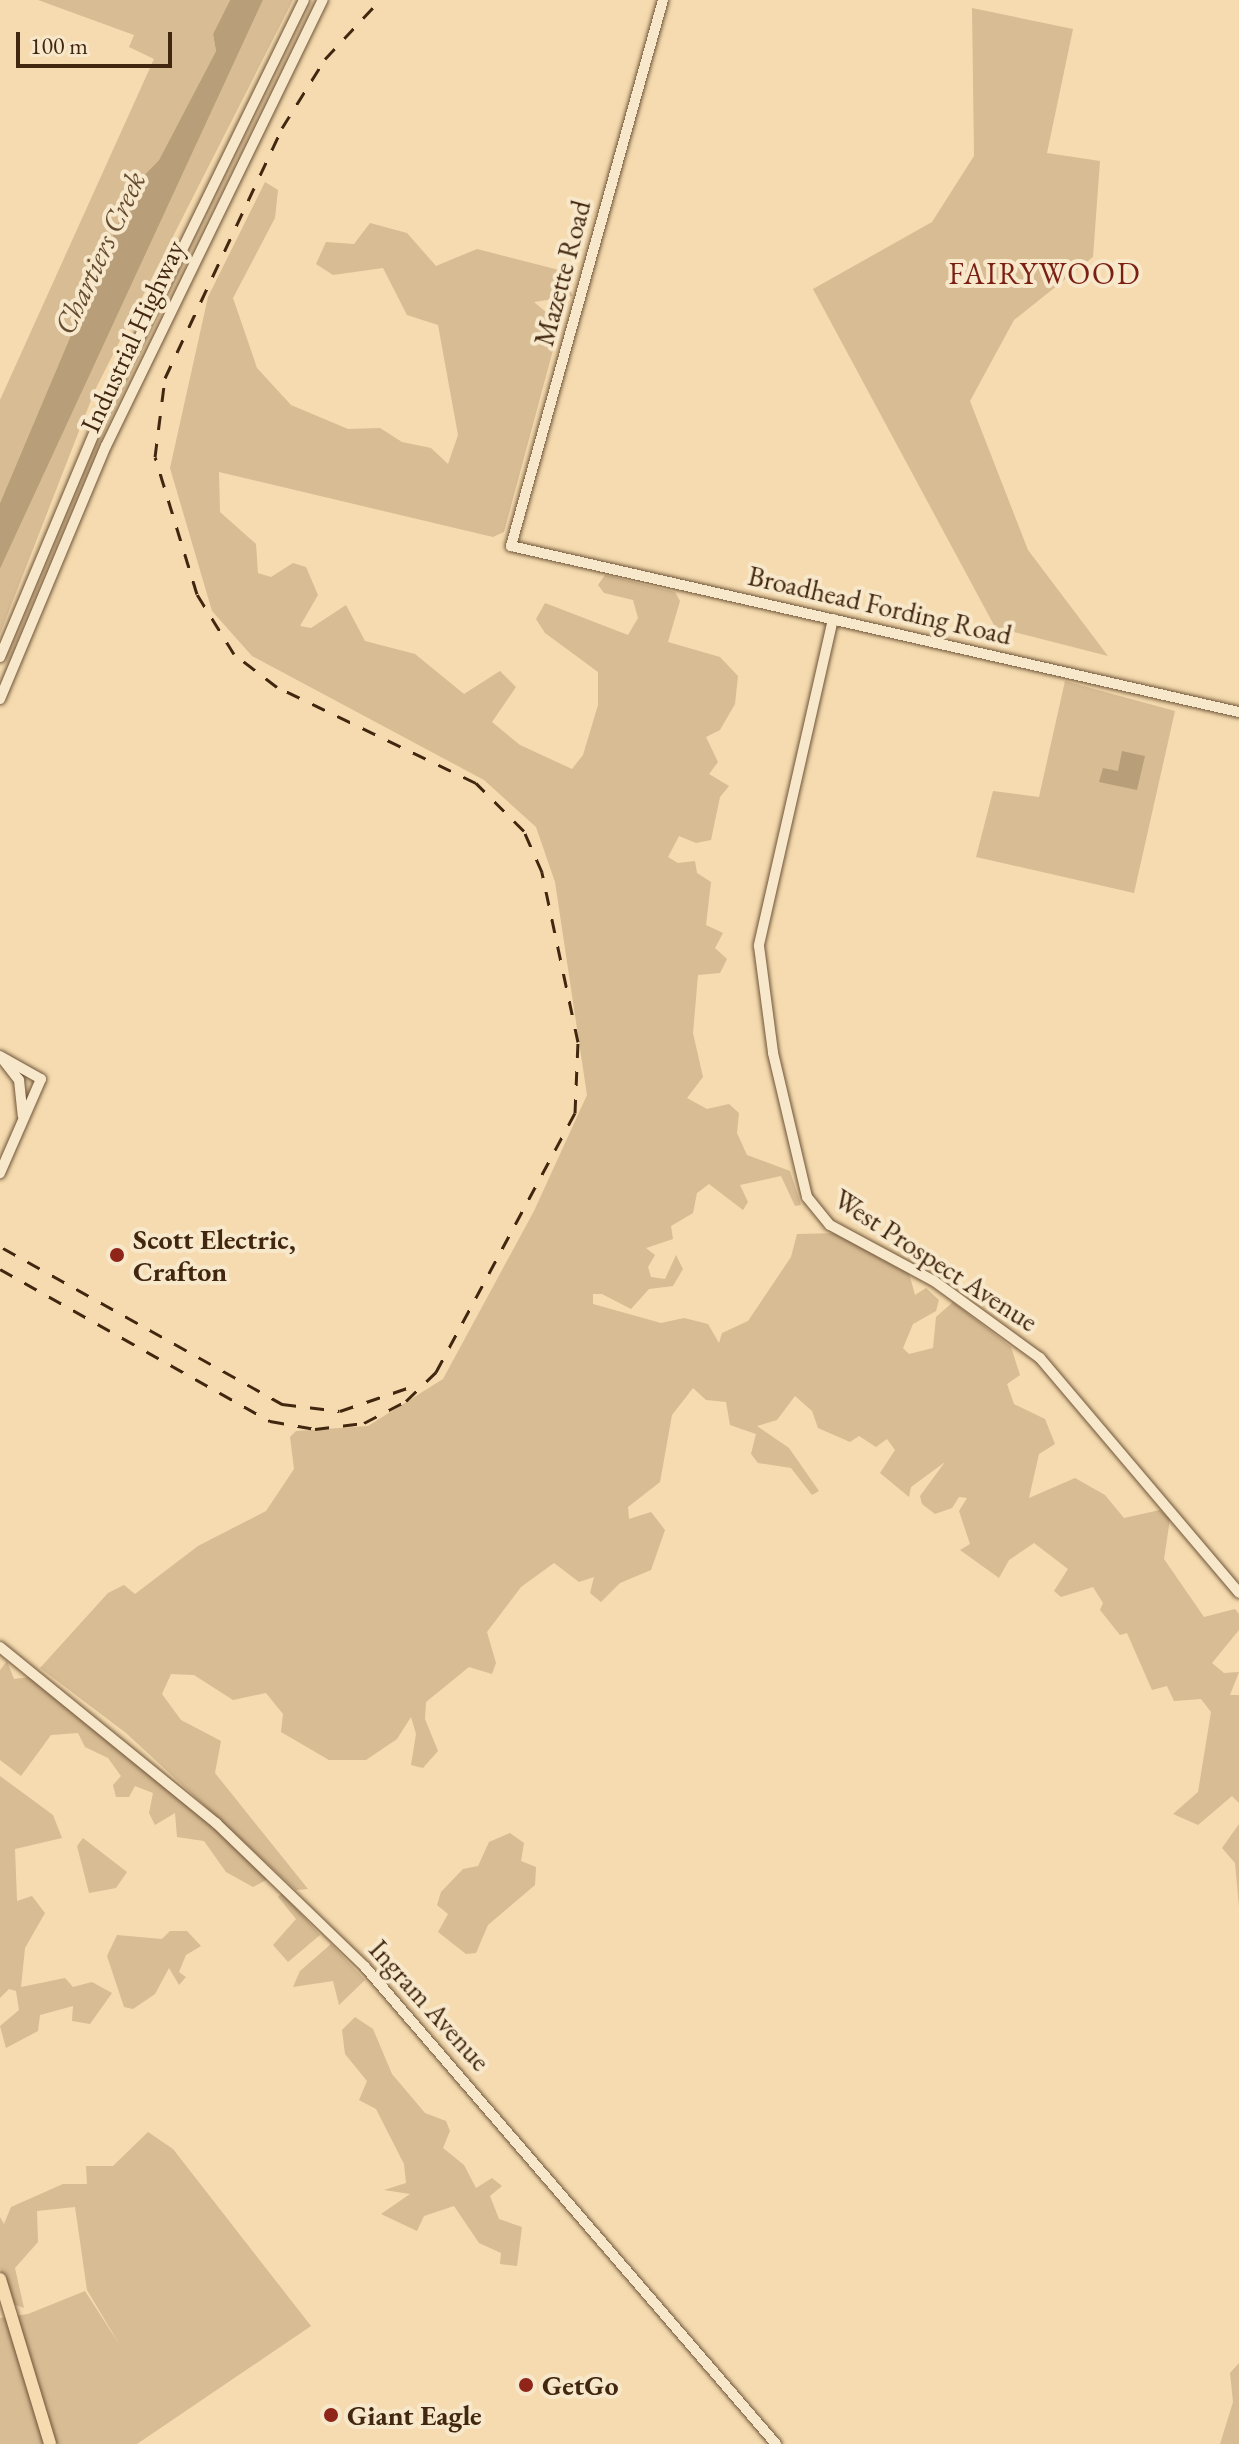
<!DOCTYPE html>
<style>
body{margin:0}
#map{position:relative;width:1239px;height:2444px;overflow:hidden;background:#f5dbaf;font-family:"EB Garamond",serif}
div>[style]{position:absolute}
.green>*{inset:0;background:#d7bc94}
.water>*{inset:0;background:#b89e79}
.roads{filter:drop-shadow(0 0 2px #6f5438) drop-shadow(0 0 2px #6f5438)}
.minor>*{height:10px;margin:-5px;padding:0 5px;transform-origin:5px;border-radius:5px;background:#f8e8cb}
.major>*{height:12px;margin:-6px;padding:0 6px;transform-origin:6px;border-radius:6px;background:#f5dbaf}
.rail>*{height:3px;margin-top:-1.5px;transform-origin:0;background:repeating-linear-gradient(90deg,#422710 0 14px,transparent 0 28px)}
.dots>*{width:22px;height:22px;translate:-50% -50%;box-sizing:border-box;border:4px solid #f8e8cb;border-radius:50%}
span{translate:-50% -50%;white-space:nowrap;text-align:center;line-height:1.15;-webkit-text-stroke:8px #f8e8cb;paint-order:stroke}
.street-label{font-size:28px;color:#422710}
.poi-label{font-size:28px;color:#422710;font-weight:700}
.left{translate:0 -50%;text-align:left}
.water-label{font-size:30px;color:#654b30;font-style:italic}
.neighbourhood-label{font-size:30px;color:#7a1f14;letter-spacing:2px}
.scale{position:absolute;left:16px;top:32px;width:156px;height:36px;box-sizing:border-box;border:4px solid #422710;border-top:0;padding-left:10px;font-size:24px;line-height:28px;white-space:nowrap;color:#422710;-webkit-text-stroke:6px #f8e8cb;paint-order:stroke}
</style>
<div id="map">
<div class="green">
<div style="clip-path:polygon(38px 0,230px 0,213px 34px,216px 51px,159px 160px,134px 186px,0 503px,0 400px,154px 59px,129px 47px,134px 35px)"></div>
<div style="clip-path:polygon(263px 0,293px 0,95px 390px,0 634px,0 569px)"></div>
<div style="clip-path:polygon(972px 8px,1073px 29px,1047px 153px,1100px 161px,1093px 257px,1014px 320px,970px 401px,1028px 550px,1108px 656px,995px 627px,813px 289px,932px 222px,974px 156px)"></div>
<div style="clip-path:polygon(265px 182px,278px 190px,275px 218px,233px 298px,257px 368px,291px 405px,348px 429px,380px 428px,402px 442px,431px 448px,448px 464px,458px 435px,438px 325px,407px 315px,383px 268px,333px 275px,316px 264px,326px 242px,354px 244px,370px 223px,407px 233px,436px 266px,477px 249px,559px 270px,573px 296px,534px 302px,560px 324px,504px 532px,493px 537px,219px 472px,220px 512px,256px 544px,258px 573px,271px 577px,293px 563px,306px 567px,318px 595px,300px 626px,311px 628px,346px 605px,365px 641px,415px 654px,464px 694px,500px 671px,516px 687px,492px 722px,520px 745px,572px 769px,583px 755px,598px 705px,598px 672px,545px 633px,536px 619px,545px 603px,628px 635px,638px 618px,633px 600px,604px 593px,598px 585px,605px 575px,675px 592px,680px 601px,668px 642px,720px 657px,738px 676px,735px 704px,720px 730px,706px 737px,718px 762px,709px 774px,729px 786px,720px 797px,711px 840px,696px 843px,679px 836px,668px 857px,678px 863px,695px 861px,697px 873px,711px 882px,706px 925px,723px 933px,715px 948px,727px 959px,720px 973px,698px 975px,693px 1033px,703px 1077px,687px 1098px,707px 1109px,729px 1104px,739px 1113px,737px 1133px,747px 1155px,790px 1171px,801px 1205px,795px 1206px,781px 1176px,740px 1185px,748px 1202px,743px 1210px,709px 1184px,697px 1193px,693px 1213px,671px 1226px,673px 1239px,646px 1248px,655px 1255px,648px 1267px,651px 1277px,665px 1279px,676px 1255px,683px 1269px,673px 1286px,649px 1289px,631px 1309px,602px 1294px,593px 1294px,593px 1304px,661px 1323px,684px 1318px,708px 1324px,719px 1343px,722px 1333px,748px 1321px,791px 1257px,797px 1234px,842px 1233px,909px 1273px,915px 1295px,926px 1288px,939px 1300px,936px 1311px,913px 1324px,903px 1348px,909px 1354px,933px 1348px,936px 1317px,953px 1302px,1011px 1347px,1020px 1375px,1007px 1384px,1014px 1404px,1045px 1419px,1055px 1444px,1039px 1454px,1029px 1498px,1075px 1478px,1105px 1495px,1124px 1518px,1160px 1510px,1170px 1519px,1164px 1559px,1204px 1617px,1235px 1609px,1239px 1614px,1239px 1630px,1212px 1663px,1224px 1673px,1239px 1672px,1230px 1695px,1239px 1695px,1239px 1803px,1232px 1796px,1198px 1825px,1173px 1814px,1198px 1792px,1211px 1712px,1201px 1699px,1174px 1701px,1167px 1686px,1152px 1690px,1127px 1633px,1120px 1635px,1100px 1610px,1103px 1603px,1093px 1587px,1061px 1597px,1054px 1591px,1068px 1569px,1034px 1543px,1009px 1560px,999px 1578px,960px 1550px,970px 1544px,959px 1511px,967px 1498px,959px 1497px,952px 1508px,935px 1514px,922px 1504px,920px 1496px,945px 1462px,911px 1487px,909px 1497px,880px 1473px,895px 1450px,887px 1439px,876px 1447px,859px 1436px,850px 1442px,818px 1428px,812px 1411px,795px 1396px,777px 1420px,757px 1426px,789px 1448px,819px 1491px,812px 1495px,791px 1468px,758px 1463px,751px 1454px,756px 1434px,730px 1425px,726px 1402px,706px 1400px,693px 1388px,672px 1415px,660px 1482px,628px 1507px,629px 1519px,651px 1512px,665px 1530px,651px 1570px,620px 1583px,601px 1602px,590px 1593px,594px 1577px,579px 1582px,554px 1563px,521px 1587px,487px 1632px,496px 1663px,492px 1674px,469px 1667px,426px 1702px,425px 1719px,438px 1751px,423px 1768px,411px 1765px,416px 1734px,411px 1717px,397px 1739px,366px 1760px,329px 1760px,281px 1732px,283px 1714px,266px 1693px,233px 1700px,194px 1675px,171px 1674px,162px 1694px,181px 1720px,221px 1741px,215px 1773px,308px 1889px,296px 1890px,126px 1733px,40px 1668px,108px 1593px,124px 1585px,135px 1594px,198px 1546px,266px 1511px,294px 1469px,290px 1437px,296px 1431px,368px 1426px,443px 1379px,534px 1211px,587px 1095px,555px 882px,536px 827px,484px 780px,252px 656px,212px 611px,170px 468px,208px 297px)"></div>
<div style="clip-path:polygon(1065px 681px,1175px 711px,1134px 893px,976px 857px,993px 791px,1039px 797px)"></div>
<div style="clip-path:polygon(7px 1661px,14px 1679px,30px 1677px,199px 1814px,268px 1879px,253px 1887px,226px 1872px,204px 1841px,177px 1837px,175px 1813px,155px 1825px,149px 1813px,153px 1793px,135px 1786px,129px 1797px,116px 1797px,113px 1785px,121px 1776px,108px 1758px,85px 1747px,78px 1733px,51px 1735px,21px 1776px,0 1760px,0 1670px)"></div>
<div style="clip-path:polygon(0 1776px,53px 1815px,62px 1838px,15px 1849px,17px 1901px,32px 1896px,45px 1913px,25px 1948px,21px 1987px,65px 1978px,73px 1987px,92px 1982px,112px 1993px,90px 2024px,72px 2021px,73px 2006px,40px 2015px,38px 2031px,6px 2048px,0 2026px,19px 2010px,16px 1991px,9px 1989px,0 1998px)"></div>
<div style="clip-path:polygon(1239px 1824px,1239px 1907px,1235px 1863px,1222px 1848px)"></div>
<div style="clip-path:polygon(510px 1833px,524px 1843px,521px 1861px,536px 1867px,535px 1885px,488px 1925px,476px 1953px,466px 1954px,438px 1932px,448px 1914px,437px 1905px,441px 1892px,463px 1869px,478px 1866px,489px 1842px)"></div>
<div style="clip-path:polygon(83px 1838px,127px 1872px,116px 1888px,89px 1893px,77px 1846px)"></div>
<div style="clip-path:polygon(282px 1893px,320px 1935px,288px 1962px,273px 1945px,296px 1919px,278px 1897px)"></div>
<div style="clip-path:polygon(170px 1931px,187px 1931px,201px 1946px,186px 1955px,179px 1972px,186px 1977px,179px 1985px,169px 1968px,155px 1994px,133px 2009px,124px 2007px,107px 1956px,117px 1935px,162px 1939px)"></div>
<div style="clip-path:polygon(331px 1944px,365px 1980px,339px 2005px,333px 1981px,293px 1987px,300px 1971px)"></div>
<div style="clip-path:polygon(355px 2017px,373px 2029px,392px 2074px,425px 2113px,446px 2121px,450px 2131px,443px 2148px,464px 2165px,476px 2188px,492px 2178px,502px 2186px,490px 2196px,499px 2219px,522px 2227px,517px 2266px,500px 2264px,501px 2253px,479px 2243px,454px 2206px,424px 2216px,417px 2231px,381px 2214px,410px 2194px,384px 2190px,406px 2183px,404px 2164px,376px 2109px,359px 2100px,367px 2081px,345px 2054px,342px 2030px)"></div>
<div style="clip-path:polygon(148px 2132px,173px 2149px,311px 2326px,137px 2444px,0 2444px,0 2318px,28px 2314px,85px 2291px,121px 2347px,87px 2290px,75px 2207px,37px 2211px,38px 2242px,15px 2268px,24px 2308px,10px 2303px,0 2268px,0 2217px,4px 2224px,11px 2207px,63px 2184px,87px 2184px,86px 2166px,113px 2166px)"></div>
<div style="clip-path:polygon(1239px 2363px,1239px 2444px,1220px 2444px,1233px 2402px,1230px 2373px)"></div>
</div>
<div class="water">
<div style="clip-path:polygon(230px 0,263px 0,0 569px,0 503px,134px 186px,159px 160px,216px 51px,213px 34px)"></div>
<div style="clip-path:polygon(1122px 751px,1145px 756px,1137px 790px,1099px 782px,1103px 768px,1118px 771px)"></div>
</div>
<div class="roads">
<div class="minor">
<div style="left:663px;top:0;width:567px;rotate:105.56deg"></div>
<div style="left:511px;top:546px;width:747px;rotate:12.85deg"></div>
<div style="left:833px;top:619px;width:335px;rotate:102.8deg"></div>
<div style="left:759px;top:946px;width:108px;rotate:82.5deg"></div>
<div style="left:773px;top:1053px;width:148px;rotate:76.7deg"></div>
<div style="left:807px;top:1197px;width:36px;rotate:51deg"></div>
<div style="left:830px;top:1225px;width:118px;rotate:28.3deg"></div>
<div style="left:934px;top:1281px;width:131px;rotate:36deg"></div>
<div style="left:1040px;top:1358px;width:308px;rotate:49.7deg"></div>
<div style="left:0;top:657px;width:266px;rotate:-67.2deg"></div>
<div style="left:103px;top:412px;width:458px;rotate:-64deg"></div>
<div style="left:0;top:699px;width:274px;rotate:-67.3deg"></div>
<div style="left:106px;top:446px;width:496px;rotate:-64.1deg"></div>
<div style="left:0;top:1056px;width:47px;rotate:29.3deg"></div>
<div style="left:41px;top:1079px;width:103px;rotate:113.6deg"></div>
<div style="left:4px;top:1061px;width:24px;rotate:52deg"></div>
<div style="left:19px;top:1080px;width:36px;rotate:84deg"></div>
<div style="left:0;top:1647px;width:279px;rotate:39.2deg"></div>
<div style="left:216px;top:1823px;width:207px;rotate:44deg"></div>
<div style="left:365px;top:1967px;width:630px;rotate:49.25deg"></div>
</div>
<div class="major">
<div style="left:0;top:2279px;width:172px;rotate:73.1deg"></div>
</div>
</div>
<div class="rail">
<div style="left:3px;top:1248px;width:320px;rotate:29.2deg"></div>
<div style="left:282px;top:1404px;width:58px;rotate:6.9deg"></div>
<div style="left:340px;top:1411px;width:71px;rotate:-18.9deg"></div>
<div style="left:0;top:1269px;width:310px;rotate:29.4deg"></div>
<div style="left:270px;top:1421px;width:46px;rotate:10.1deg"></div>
<div style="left:315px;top:1429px;width:49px;rotate:-7deg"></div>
<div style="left:364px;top:1423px;width:47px;rotate:-27.6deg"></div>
<div style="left:406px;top:1401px;width:42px;rotate:-44deg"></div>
<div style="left:436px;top:1372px;width:294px;rotate:-61.8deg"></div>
<div style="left:575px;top:1113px;width:71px;rotate:-87.6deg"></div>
<div style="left:578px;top:1042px;width:174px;rotate:-102deg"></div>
<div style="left:542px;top:872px;width:45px;rotate:-113.7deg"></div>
<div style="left:524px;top:831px;width:68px;rotate:-135deg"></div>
<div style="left:476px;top:783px;width:221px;rotate:-154.2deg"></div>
<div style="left:277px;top:687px;width:54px;rotate:-142.5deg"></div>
<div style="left:234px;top:654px;width:70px;rotate:-121.7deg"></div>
<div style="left:197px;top:594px;width:143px;rotate:-107deg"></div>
<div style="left:155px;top:457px;width:80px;rotate:-82.8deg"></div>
<div style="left:165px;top:378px;width:276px;rotate:-64.9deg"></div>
<div style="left:282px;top:128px;width:81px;rotate:-58.1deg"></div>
<div style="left:325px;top:59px;width:81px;rotate:-47deg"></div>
</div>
<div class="dots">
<div style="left:117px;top:1255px;background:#8f2418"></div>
<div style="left:526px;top:2385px;background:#8f2418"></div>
<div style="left:331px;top:2415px;background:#8f2418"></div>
</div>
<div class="street-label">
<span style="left:562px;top:273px;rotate:-75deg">Mazette Road</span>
<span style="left:132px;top:336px;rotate:-65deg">Industrial Highway</span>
<span style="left:880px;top:605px;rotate:13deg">Broadhead Fording Road</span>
<span style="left:936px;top:1260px;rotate:33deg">West Prospect Avenue</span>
<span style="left:430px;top:2005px;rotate:48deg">Ingram Avenue</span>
</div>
<div class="poi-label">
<span class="left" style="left:133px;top:1255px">Scott Electric,<br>Crafton</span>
<span class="left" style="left:542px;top:2385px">GetGo</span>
<span class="left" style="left:347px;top:2415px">Giant Eagle</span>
</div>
<div class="water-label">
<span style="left:100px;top:253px;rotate:-65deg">Chartiers Creek</span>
</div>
<div class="neighbourhood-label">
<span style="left:1045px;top:274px">FAIRYWOOD</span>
</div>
<div class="scale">100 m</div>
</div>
